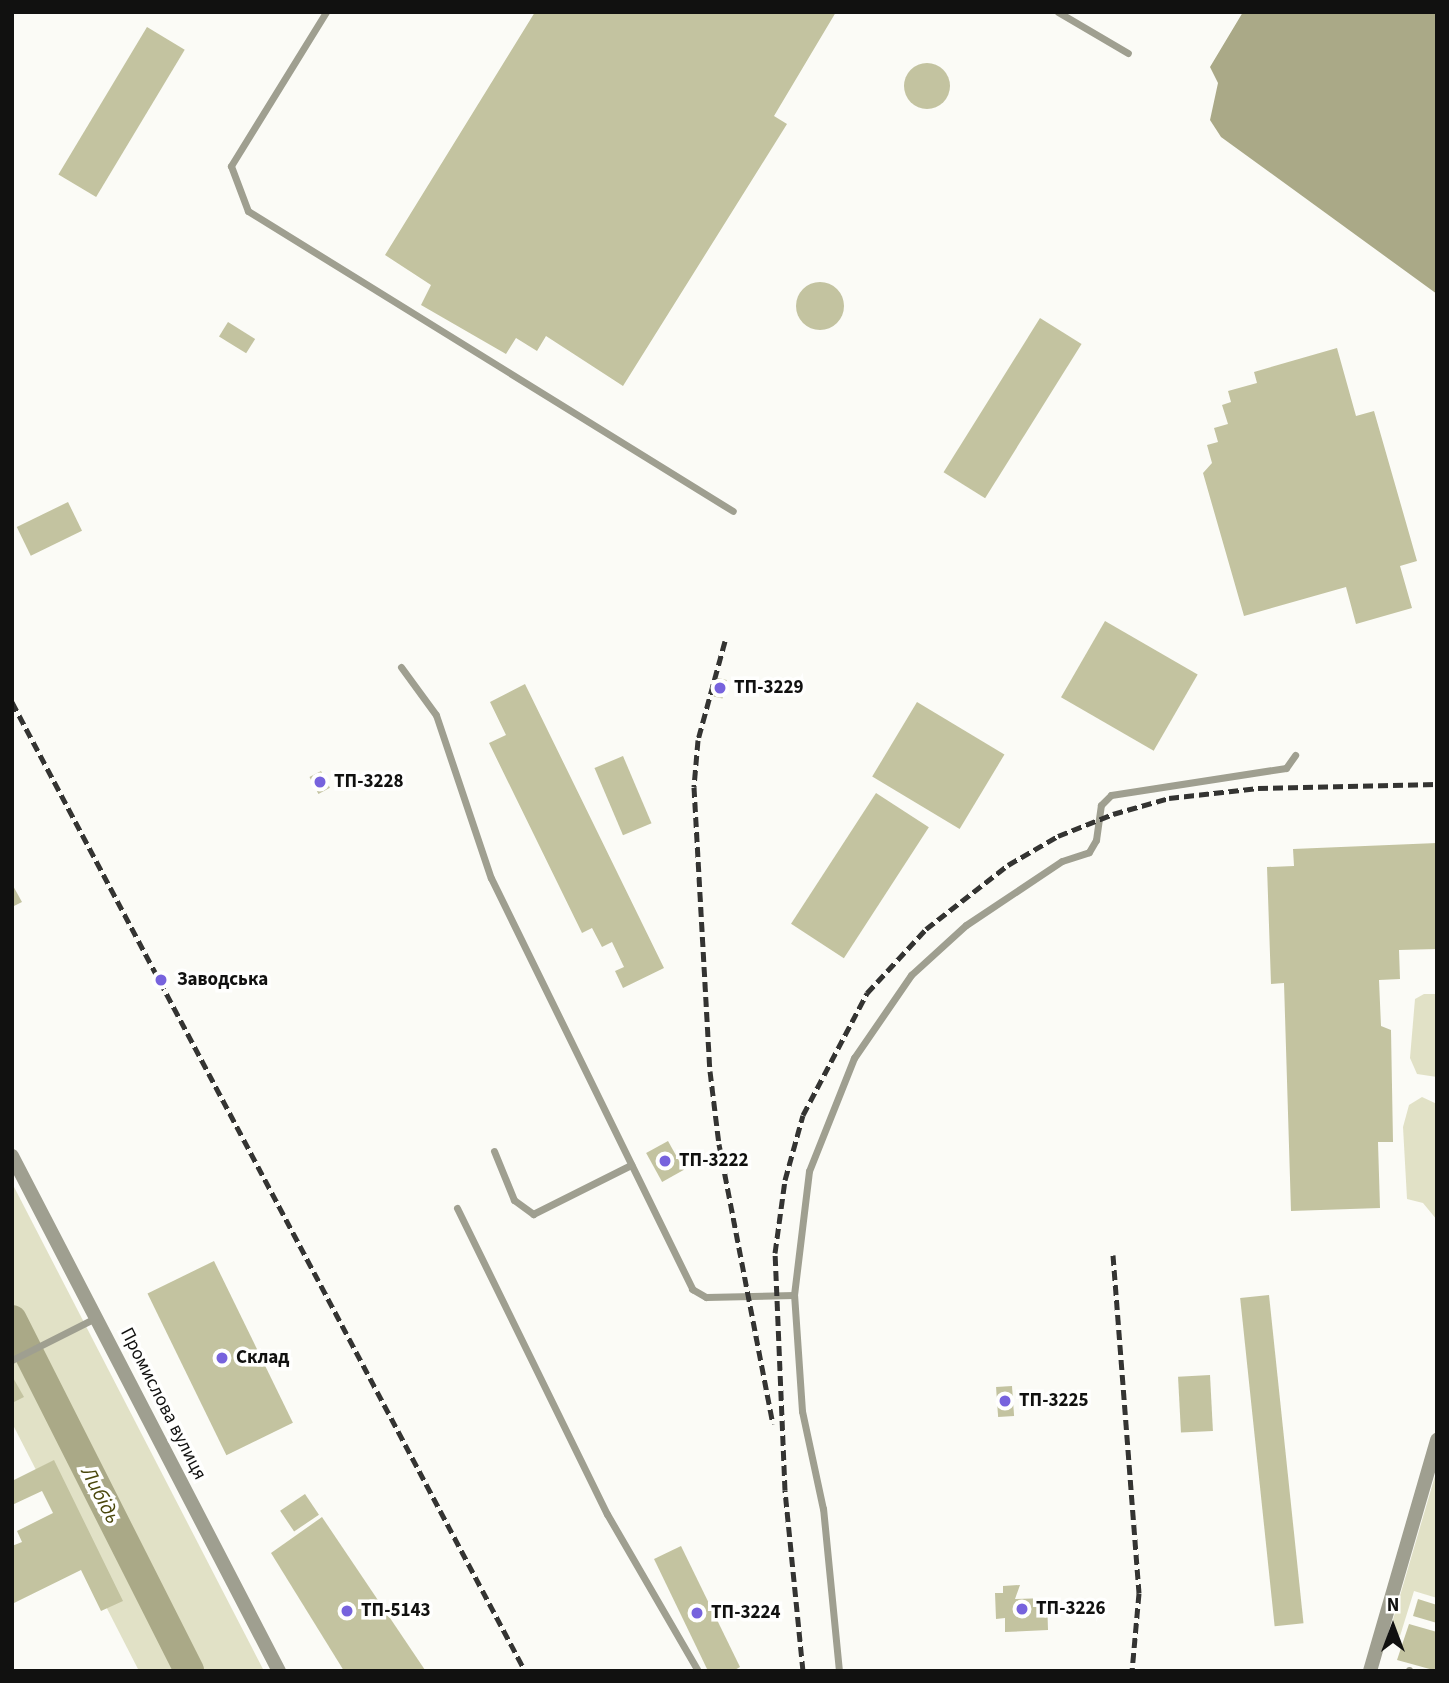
<!DOCTYPE html>
<meta charset="utf-8">
<style>
body{margin:0}
#map{position:relative;width:1449px;height:1683px;overflow:hidden;background:#fbfbf6;font-family:"Source Sans 3",sans-serif}
div>[style]{position:absolute}
.green>*{inset:0;background:#e1e1c6}
.water>*{inset:0;background:#aaa987}
.river>*{height:30px;margin:-15px;padding:0 15px;transform-origin:15px;border-radius:15px;background:#aaa987}
.building>*{inset:0;background:#c3c3a0;transform-origin:0 0}
.round{border-radius:50%}
.service>*{height:7px;margin:-3.5px;padding:0 3.5px;transform-origin:3.5px;border-radius:3.5px;background:#9f9f90}
.minor>*{height:14px;margin:-7px;padding:0 7px;transform-origin:7px;border-radius:7px;background:#9f9f90}
.rail>*{height:5px;margin-top:-2.5px;transform-origin:0;background:repeating-linear-gradient(90deg,#343432 0 10px,transparent 0 15px)}
.dots>*{width:19px;height:19px;translate:-50% -50%;box-sizing:border-box;border:4px solid #fffffe;border-radius:50%}
span{translate:-50% -50%;white-space:nowrap;text-align:center;line-height:1.15;-webkit-text-stroke:7px #fffffe;paint-order:stroke}
.poi-label{font-size:19px;color:#111110;font-weight:700}
.left{translate:0 -50%;text-align:left}
.street-label{font-size:19px;color:#111110}
.water-label{font-size:21px;color:#4a470b;font-style:italic}
.frame{position:absolute;inset:0;border:14px solid #111110;pointer-events:none}
.north{position:absolute;left:1358px;top:1592px;width:70px;height:70px;-webkit-text-stroke:5px #fffffe;paint-order:stroke;rotate:0deg;font-size:19px;font-weight:700;line-height:28px;text-align:center;color:#111110}
.north::after{content:'';display:block;margin:auto;width:24px;height:32px;background:#111110;clip-path:polygon(50% 0,100% 100%,50% 72%,0 100%)}
</style>
<div id="map">
<div class="green">
<div style="clip-path:polygon(1424px 994px,1437px 994px,1437px 1077px,1417px 1074px,1410px 1058px,1415px 999px)"></div>
<div style="clip-path:polygon(1422px 1097px,1437px 1104px,1437px 1220px,1423px 1203px,1407px 1199px,1403px 1127px,1409px 1105px)"></div>
<div style="clip-path:polygon(12px 1183px,264px 1671px,139px 1671px,12px 1423px)"></div>
<div style="clip-path:polygon(1437px 1469px,1437px 1598px,1414px 1591px,1400px 1636px,1390px 1630px)"></div>
</div>
<div class="water">
<div style="clip-path:polygon(1243px 12px,1437px 12px,1437px 294px,1221px 137px,1210px 120px,1218px 83px,1210px 67px)"></div>
</div>
<div class="river">
<div style="left:12px;top:1320px;width:393px;rotate:63.2deg"></div>
</div>
<div class="building">
<div style="clip-path:polygon(535px 12px,836px 12px,774px 116px,787px 124px,623px 386px,546px 336px,537px 351px,516px 338px,506px 354px,421px 305px,431px 285px,385px 255px)"></div>
<div style="left:147px;top:27px;width:44px;height:172px;rotate:31deg"></div>
<div class="round" style="left:904px;top:63px;width:46px;height:46px"></div>
<div class="round" style="left:796px;top:282px;width:48px;height:48px"></div>
<div style="left:1040px;top:318px;width:49px;height:182px;rotate:32deg"></div>
<div style="left:228px;top:322px;width:32px;height:17px;rotate:32deg"></div>
<div style="clip-path:polygon(1337px 348px,1356px 416px,1374px 411px,1417px 561px,1400px 566px,1412px 608px,1356px 624px,1346px 587px,1244px 616px,1203px 473px,1212px 463px,1207px 445px,1218px 442px,1214px 428px,1228px 424px,1222px 405px,1231px 402px,1228px 391px,1257px 383px,1254px 372px)"></div>
<div style="left:68px;top:502px;width:32px;height:57px;rotate:64deg"></div>
<div style="left:1105px;top:621px;width:107px;height:88px;rotate:30deg"></div>
<div style="left:718px;top:678px;width:9px;height:19px;rotate:13deg"></div>
<div style="clip-path:polygon(525px 684px,664px 968px,623px 988px,615px 971px,624px 967px,612px 942px,602px 947px,592px 928px,582px 933px,489px 743px,506px 735px,490px 702px)"></div>
<div style="left:917px;top:702px;width:102px;height:87px;rotate:31deg"></div>
<div style="left:623px;top:756px;width:73px;height:31px;rotate:67deg"></div>
<div style="left:321px;top:771px;width:19px;height:13px;rotate:62deg"></div>
<div style="left:876px;top:793px;width:63px;height:156px;rotate:33deg"></div>
<div style="clip-path:polygon(1437px 843px,1437px 949px,1399px 950px,1400px 979px,1379px 980px,1381px 1026px,1391px 1030px,1393px 1142px,1378px 1142px,1380px 1208px,1291px 1211px,1284px 983px,1271px 984px,1267px 867px,1294px 866px,1293px 849px)"></div>
<div style="clip-path:polygon(12px 884px,22px 902px,12px 907px)"></div>
<div style="left:668px;top:1141px;width:33px;height:25px;rotate:61deg"></div>
<div style="left:214px;top:1261px;width:180px;height:74px;rotate:64deg"></div>
<div style="left:1269px;top:1295px;width:330px;height:29px;rotate:84deg"></div>
<div style="left:1210px;top:1375px;width:56px;height:32px;rotate:87deg"></div>
<div style="clip-path:polygon(12px 1376px,24px 1397px,12px 1403px)"></div>
<div style="left:1012px;top:1386px;width:30px;height:16px;rotate:86deg"></div>
<div style="clip-path:polygon(54px 1460px,123px 1601px,101px 1611px,81px 1570px,12px 1604px,12px 1546px,22px 1542px,17px 1531px,53px 1513px,42px 1491px,12px 1505px,12px 1481px)"></div>
<div style="left:305px;top:1494px;width:25px;height:30px;rotate:56deg"></div>
<div style="clip-path:polygon(322px 1517px,425px 1670px,344px 1671px,271px 1553px)"></div>
<div style="clip-path:polygon(681px 1546px,740px 1667px,733px 1671px,708px 1671px,654px 1559px)"></div>
<div style="clip-path:polygon(1020px 1585px,1015px 1599px,1047px 1598px,1048px 1630px,1005px 1632px,1005px 1618px,996px 1619px,995px 1593px,1003px 1593px,1003px 1586px)"></div>
<div style="clip-path:polygon(1418px 1599px,1437px 1605px,1437px 1623px,1413px 1616px)"></div>
<div style="clip-path:polygon(1409px 1624px,1437px 1632px,1437px 1671px,1397px 1660px)"></div>
</div>
<div class="service">
<div style="left:326px;top:12px;width:181px;rotate:121.7deg"></div>
<div style="left:231px;top:166px;width:48px;rotate:69.3deg"></div>
<div style="left:248px;top:211px;width:570px;rotate:31.74deg"></div>
<div style="left:1058px;top:12px;width:81px;rotate:30.4deg"></div>
<div style="left:401px;top:667px;width:59px;rotate:53.9deg"></div>
<div style="left:436px;top:715px;width:172px;rotate:71.4deg"></div>
<div style="left:491px;top:878px;width:458px;rotate:63.9deg"></div>
<div style="left:692px;top:1289px;width:16px;rotate:30deg"></div>
<div style="left:706px;top:1297px;width:88px;rotate:-1.3deg"></div>
<div style="left:494px;top:1151px;width:53px;rotate:67.8deg"></div>
<div style="left:514px;top:1200px;width:24px;rotate:36deg"></div>
<div style="left:533px;top:1214px;width:110px;rotate:-26.6deg"></div>
<div style="left:457px;top:1208px;width:341px;rotate:63.9deg"></div>
<div style="left:607px;top:1514px;width:181px;rotate:59.9deg"></div>
<div style="left:12px;top:1360px;width:93px;rotate:-26.8deg"></div>
<div style="left:1409px;top:1670px;width:1px;rotate:90deg"></div>
<div style="left:839px;top:1671px;width:163px;rotate:-95.6deg"></div>
<div style="left:823px;top:1509px;width:100px;rotate:-102.1deg"></div>
<div style="left:802px;top:1411px;width:116px;rotate:-93.9deg"></div>
<div style="left:794px;top:1295px;width:125px;rotate:-83.1deg"></div>
<div style="left:809px;top:1171px;width:122px;rotate:-68.3deg"></div>
<div style="left:854px;top:1058px;width:101px;rotate:-55.5deg"></div>
<div style="left:911px;top:975px;width:74px;rotate:-42.3deg"></div>
<div style="left:966px;top:925px;width:115px;rotate:-33.7deg"></div>
<div style="left:1062px;top:861px;width:28px;rotate:-18deg"></div>
<div style="left:1089px;top:852px;width:14px;rotate:-60deg"></div>
<div style="left:1096px;top:840px;width:35px;rotate:-82deg"></div>
<div style="left:1101px;top:805px;width:14px;rotate:-45deg"></div>
<div style="left:1111px;top:795px;width:177px;rotate:-8.8deg"></div>
<div style="left:1286px;top:768px;width:16px;rotate:-55deg"></div>
</div>
<div class="minor">
<div style="left:12px;top:1156px;width:580px;rotate:62.6deg"></div>
<div style="left:1370px;top:1671px;width:241px;rotate:-73.8deg"></div>
</div>
<div class="rail">
<div style="left:725px;top:641px;width:103px;rotate:105.3deg"></div>
<div style="left:698px;top:740px;width:47px;rotate:94.9deg"></div>
<div style="left:694px;top:787px;width:284px;rotate:86.8deg"></div>
<div style="left:710px;top:1071px;width:74px;rotate:83deg"></div>
<div style="left:719px;top:1144px;width:285px;rotate:79.1deg"></div>
<div style="left:12px;top:702px;width:1096px;rotate:62.1deg"></div>
<div style="left:1113px;top:1255px;width:339px;rotate:85.6deg"></div>
<div style="left:1139px;top:1593px;width:78px;rotate:95.1deg"></div>
<div style="left:803px;top:1671px;width:182px;rotate:-95.7deg"></div>
<div style="left:785px;top:1490px;width:237px;rotate:-92.4deg"></div>
<div style="left:775px;top:1253px;width:74px;rotate:-82.2deg"></div>
<div style="left:785px;top:1180px;width:67px;rotate:-74.5deg"></div>
<div style="left:803px;top:1115px;width:138px;rotate:-62.3deg"></div>
<div style="left:867px;top:993px;width:87px;rotate:-47.3deg"></div>
<div style="left:926px;top:929px;width:104px;rotate:-38deg"></div>
<div style="left:1008px;top:865px;width:58px;rotate:-30.1deg"></div>
<div style="left:1058px;top:836px;width:59px;rotate:-21.8deg"></div>
<div style="left:1113px;top:814px;width:58px;rotate:-15.9deg"></div>
<div style="left:1169px;top:798px;width:90px;rotate:-6.4deg"></div>
<div style="left:1258px;top:788px;width:179px;rotate:-1.3deg"></div>
</div>
<div class="dots">
<div style="left:720px;top:688px;background:#7763dd"></div>
<div style="left:320px;top:782px;background:#7763dd"></div>
<div style="left:161px;top:980px;background:#7763dd"></div>
<div style="left:665px;top:1161px;background:#7763dd"></div>
<div style="left:222px;top:1358px;background:#7763dd"></div>
<div style="left:1005px;top:1401px;background:#7763dd"></div>
<div style="left:1022px;top:1609px;background:#7763dd"></div>
<div style="left:347px;top:1611px;background:#7763dd"></div>
<div style="left:697px;top:1613px;background:#7763dd"></div>
</div>
<div class="poi-label">
<span class="left" style="left:734px;top:688px">ТП-3229</span>
<span class="left" style="left:334px;top:782px">ТП-3228</span>
<span class="left" style="left:177px;top:980px">Заводська</span>
<span class="left" style="left:679px;top:1161px">ТП-3222</span>
<span class="left" style="left:236px;top:1358px">Склад</span>
<span class="left" style="left:1019px;top:1401px">ТП-3225</span>
<span class="left" style="left:1036px;top:1609px">ТП-3226</span>
<span class="left" style="left:361px;top:1611px">ТП-5143</span>
<span class="left" style="left:711px;top:1613px">ТП-3224</span>
</div>
<div class="street-label">
<span style="left:163px;top:1404px;rotate:63deg">Промислова вулиця</span>
</div>
<div class="water-label">
<span style="left:101px;top:1495px;rotate:63deg">Либідь</span>
</div>
<div class="frame"></div>
<div class="north">N</div>
</div>
